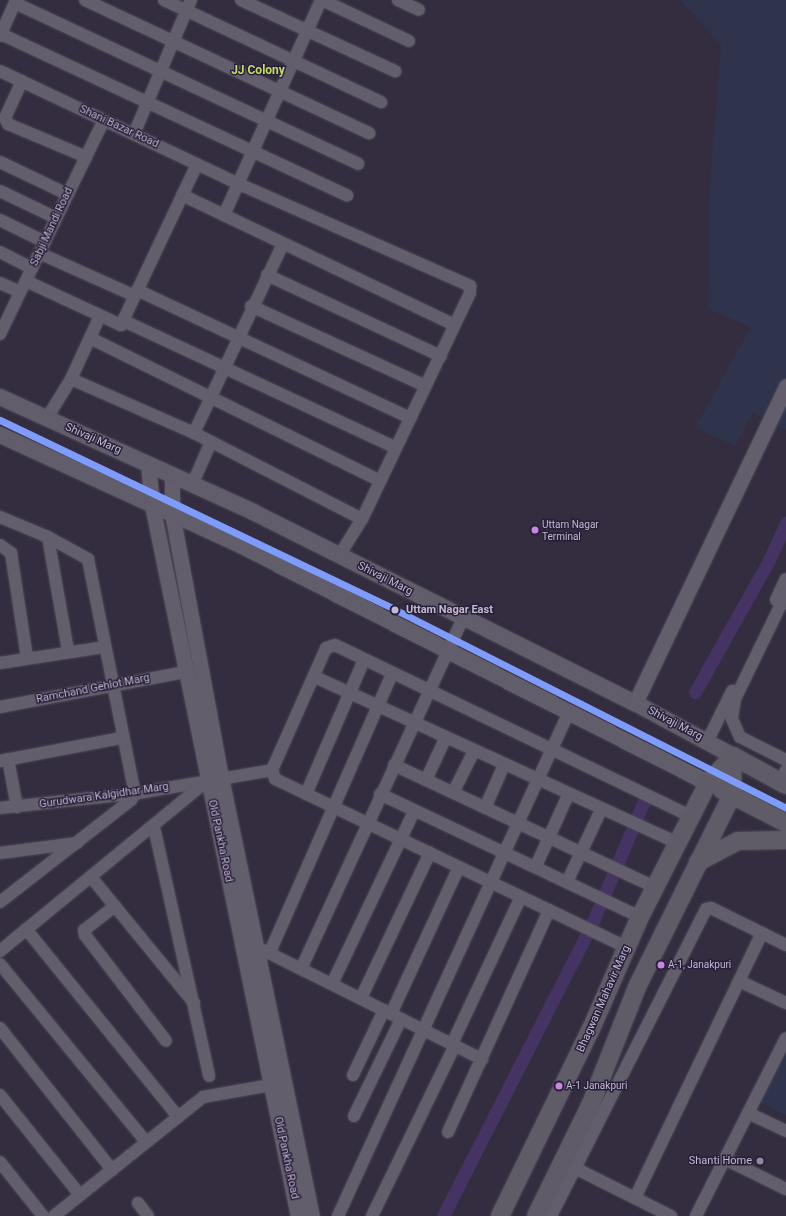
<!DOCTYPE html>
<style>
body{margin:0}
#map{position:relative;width:786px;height:1216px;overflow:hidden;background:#332d3f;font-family:Roboto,sans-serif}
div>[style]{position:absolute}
.green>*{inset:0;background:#2f344c}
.canal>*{height:13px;margin:-6.5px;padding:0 6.5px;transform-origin:6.5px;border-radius:6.5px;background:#453363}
.roads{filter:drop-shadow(0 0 1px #4d4956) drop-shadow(0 0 1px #4d4956)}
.minor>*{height:12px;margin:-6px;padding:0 6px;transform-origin:6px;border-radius:6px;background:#635e6c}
.tertiary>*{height:15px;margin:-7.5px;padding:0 7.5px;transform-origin:7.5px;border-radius:7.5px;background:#635e6c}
.secondary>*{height:16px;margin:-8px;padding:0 8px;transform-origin:8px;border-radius:8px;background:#625d6a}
.primary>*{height:18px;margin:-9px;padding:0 9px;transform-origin:9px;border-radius:9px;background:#5f5c67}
.metro-1>*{height:7px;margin:-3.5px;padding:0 3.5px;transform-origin:3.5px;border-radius:3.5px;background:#7d9cfe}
.dots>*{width:11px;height:11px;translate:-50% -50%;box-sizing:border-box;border:2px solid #291f3b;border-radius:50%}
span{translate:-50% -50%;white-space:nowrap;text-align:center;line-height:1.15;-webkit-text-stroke:3px #291f3b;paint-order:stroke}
.bus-label{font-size:10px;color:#c1b9ce}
.left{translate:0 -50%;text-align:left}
.street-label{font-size:11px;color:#c1b9ce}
.stop-label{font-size:11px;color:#c1b9ce;font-weight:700}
.poi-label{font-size:11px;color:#c1b9ce}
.right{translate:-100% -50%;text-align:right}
.neighbourhood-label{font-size:12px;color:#c3dc66;font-weight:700}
</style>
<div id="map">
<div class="green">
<div style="clip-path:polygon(680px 0,786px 0,786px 430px,753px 412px,735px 446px,695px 428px,751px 327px,708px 309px,710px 184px,721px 45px)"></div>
<div style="clip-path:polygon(786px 1038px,786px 1115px,753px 1099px)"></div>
</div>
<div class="canal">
<div style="left:695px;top:692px;width:151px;rotate:-60.7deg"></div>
<div style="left:769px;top:560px;width:41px;rotate:-65.3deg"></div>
<div style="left:443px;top:1216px;width:328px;rotate:-63deg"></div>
<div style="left:592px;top:924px;width:134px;rotate:-67.1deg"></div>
</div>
<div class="roads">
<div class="minor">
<div style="left:85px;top:0;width:314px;rotate:25.1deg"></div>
<div style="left:164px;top:0;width:240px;rotate:25.2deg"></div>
<div style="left:241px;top:0;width:170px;rotate:24.8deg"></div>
<div style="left:322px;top:0;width:96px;rotate:25.2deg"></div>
<div style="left:398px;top:0;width:23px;rotate:25deg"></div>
<div style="left:15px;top:3px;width:379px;rotate:25.1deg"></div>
<div style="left:1px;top:34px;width:382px;rotate:25deg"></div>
<div style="left:0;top:36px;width:39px;rotate:-66deg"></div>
<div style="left:0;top:71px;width:264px;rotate:25.3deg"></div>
<div style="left:239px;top:184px;width:253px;rotate:23.8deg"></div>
<div style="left:470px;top:286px;width:7px;rotate:90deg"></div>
<div style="left:470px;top:293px;width:250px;rotate:115.5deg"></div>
<div style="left:362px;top:519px;width:44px;rotate:121.9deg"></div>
<div style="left:22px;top:81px;width:41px;rotate:114.7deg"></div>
<div style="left:5px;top:118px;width:7px;rotate:63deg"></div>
<div style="left:8px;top:124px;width:85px;rotate:22.9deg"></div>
<div style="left:134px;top:134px;width:146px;rotate:-67deg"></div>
<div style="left:0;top:162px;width:74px;rotate:25.5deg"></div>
<div style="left:0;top:191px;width:62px;rotate:25.7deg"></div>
<div style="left:182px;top:195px;width:302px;rotate:25.5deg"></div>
<div style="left:224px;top:215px;width:236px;rotate:-65.7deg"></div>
<div style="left:0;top:220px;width:50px;rotate:26.1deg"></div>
<div style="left:0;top:252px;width:36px;rotate:27deg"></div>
<div style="left:39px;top:253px;width:105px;rotate:24.1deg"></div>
<div style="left:267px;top:275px;width:192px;rotate:25deg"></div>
<div style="left:26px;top:281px;width:105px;rotate:24.9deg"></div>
<div style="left:121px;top:325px;width:178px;rotate:-64.7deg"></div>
<div style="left:0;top:283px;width:22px;rotate:24deg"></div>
<div style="left:137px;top:290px;width:302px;rotate:25.1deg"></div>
<div style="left:251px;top:306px;width:192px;rotate:24.6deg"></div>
<div style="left:124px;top:321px;width:300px;rotate:25deg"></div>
<div style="left:0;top:334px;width:238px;rotate:-64.1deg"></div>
<div style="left:90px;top:338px;width:323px;rotate:26.2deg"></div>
<div style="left:71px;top:379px;width:134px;rotate:23.7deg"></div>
<div style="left:194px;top:433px;width:189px;rotate:27.1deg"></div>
<div style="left:47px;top:418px;width:46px;rotate:-58.4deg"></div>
<div style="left:71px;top:379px;width:69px;rotate:-65.3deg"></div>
<div style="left:194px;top:433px;width:209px;rotate:-64.8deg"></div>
<div style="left:192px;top:485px;width:47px;rotate:-66.2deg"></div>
<div style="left:0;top:517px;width:52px;rotate:22.6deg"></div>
<div style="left:48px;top:537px;width:46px;rotate:28.8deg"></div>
<div style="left:88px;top:559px;width:240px;rotate:78.7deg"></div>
<div style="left:135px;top:794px;width:7px;rotate:124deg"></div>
<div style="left:131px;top:800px;width:166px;rotate:142.1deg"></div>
<div style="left:48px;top:537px;width:115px;rotate:80deg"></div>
<div style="left:0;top:545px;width:14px;rotate:36deg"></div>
<div style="left:11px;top:553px;width:106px;rotate:81.3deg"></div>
<div style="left:786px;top:594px;width:117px;rotate:115.9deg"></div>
<div style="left:735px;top:699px;width:20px;rotate:99deg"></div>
<div style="left:732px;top:719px;width:20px;rotate:66deg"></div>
<div style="left:740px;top:737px;width:51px;rotate:26.6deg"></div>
<div style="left:776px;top:600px;width:23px;rotate:-65deg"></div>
<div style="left:0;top:663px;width:105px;rotate:-8.7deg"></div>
<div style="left:315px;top:677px;width:400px;rotate:24.6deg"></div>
<div style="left:0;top:707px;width:189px;rotate:-10.7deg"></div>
<div style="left:707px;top:742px;width:57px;rotate:-63.9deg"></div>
<div style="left:8px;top:759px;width:49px;rotate:79.4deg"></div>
<div style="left:0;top:761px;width:124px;rotate:-10.7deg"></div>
<div style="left:394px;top:765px;width:290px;rotate:25.1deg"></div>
<div style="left:426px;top:780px;width:47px;rotate:-65.1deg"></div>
<div style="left:780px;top:782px;width:13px;rotate:-63deg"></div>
<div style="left:453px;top:793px;width:47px;rotate:-63.4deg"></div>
<div style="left:306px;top:794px;width:146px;rotate:-66.6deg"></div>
<div style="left:380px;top:794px;width:288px;rotate:25.3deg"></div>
<div style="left:0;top:808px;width:139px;rotate:-6.2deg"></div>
<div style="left:138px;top:793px;width:136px;rotate:-9.7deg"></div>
<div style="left:485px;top:808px;width:47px;rotate:-66.2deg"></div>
<div style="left:154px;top:827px;width:255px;rotate:77.5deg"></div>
<div style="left:0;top:853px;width:78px;rotate:-7.4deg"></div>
<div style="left:536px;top:866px;width:78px;rotate:-65.7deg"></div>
<div style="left:91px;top:877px;width:163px;rotate:50.7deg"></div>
<div style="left:567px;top:882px;width:80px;rotate:-64.7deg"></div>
<div style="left:115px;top:906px;width:39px;rotate:142deg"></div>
<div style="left:84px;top:930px;width:5px;rotate:79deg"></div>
<div style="left:85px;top:935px;width:133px;rotate:52.6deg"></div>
<div style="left:26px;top:929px;width:242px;rotate:51deg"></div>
<div style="left:628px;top:948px;width:391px;rotate:-154.4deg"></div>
<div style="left:275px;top:779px;width:9px;rotate:-108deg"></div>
<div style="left:272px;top:770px;width:133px;rotate:-66.1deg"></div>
<div style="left:326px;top:648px;width:9px;rotate:-18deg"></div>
<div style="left:335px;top:645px;width:396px;rotate:25.7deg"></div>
<div style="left:263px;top:950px;width:245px;rotate:26.5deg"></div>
<div style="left:0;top:951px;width:268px;rotate:-39.4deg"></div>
<div style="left:270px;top:952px;width:304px;rotate:-66.3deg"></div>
<div style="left:0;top:964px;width:230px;rotate:50.6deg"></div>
<div style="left:301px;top:969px;width:386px;rotate:-65.2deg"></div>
<div style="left:739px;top:981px;width:52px;rotate:25.1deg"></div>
<div style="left:332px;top:984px;width:191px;rotate:-64.6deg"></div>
<div style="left:361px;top:998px;width:161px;rotate:-64.6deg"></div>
<div style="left:391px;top:1014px;width:162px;rotate:-65.2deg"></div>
<div style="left:0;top:1028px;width:181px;rotate:51.7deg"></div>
<div style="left:452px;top:1044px;width:162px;rotate:-64.9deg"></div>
<div style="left:353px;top:1075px;width:72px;rotate:-64.5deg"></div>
<div style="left:0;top:1095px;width:128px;rotate:51.3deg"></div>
<div style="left:748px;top:1113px;width:42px;rotate:25.3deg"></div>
<div style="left:354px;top:1116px;width:108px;rotate:-64.1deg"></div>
<div style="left:448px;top:1132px;width:244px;rotate:-65.5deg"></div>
<div style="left:725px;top:1159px;width:68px;rotate:26.2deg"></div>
<div style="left:0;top:1162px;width:69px;rotate:51.5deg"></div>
<div style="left:571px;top:1166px;width:112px;rotate:26.6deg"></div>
<div style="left:635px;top:1198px;width:294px;rotate:-64.4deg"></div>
<div style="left:138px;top:1203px;width:16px;rotate:52deg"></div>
<div style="left:54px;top:1216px;width:191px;rotate:-38.6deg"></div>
<div style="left:203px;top:1097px;width:69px;rotate:-10deg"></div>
<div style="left:338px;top:1216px;width:554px;rotate:-65.38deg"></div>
<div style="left:372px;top:1216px;width:190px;rotate:-64.1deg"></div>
<div style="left:551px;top:1216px;width:344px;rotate:-63.2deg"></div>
<div style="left:706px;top:909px;width:5px;rotate:-11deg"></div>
<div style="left:711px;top:908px;width:84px;rotate:26.3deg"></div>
<div style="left:696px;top:1216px;width:199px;rotate:-63.2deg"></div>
</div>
<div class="tertiary">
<div style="left:148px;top:464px;width:41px;rotate:84.4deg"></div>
<div style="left:152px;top:505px;width:726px;rotate:78.4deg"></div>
<div style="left:172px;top:475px;width:38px;rotate:90deg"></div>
<div style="left:172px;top:513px;width:269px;rotate:79.5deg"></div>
<div style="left:221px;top:777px;width:448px;rotate:78.3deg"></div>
<div style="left:635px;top:703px;width:351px;rotate:-64.5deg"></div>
</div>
<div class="secondary">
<div style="left:0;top:397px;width:278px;rotate:24.4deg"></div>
<div style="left:253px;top:512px;width:427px;rotate:26.6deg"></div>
<div style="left:635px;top:703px;width:111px;rotate:28.4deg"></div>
<div style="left:0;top:435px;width:266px;rotate:24.6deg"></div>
<div style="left:242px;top:546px;width:523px;rotate:26.96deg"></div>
</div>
<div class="primary">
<div style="left:733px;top:756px;width:60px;rotate:28.7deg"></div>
<div style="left:722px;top:790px;width:72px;rotate:27.3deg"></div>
<div style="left:698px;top:862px;width:45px;rotate:-27.7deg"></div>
<div style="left:738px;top:841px;width:48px;rotate:-1.2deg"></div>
<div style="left:500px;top:1216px;width:208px;rotate:-64.1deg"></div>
<div style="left:591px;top:1029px;width:122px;rotate:-66.4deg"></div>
<div style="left:640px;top:917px;width:150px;rotate:-63.1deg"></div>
<div style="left:708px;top:783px;width:37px;rotate:-47deg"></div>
<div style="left:536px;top:1216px;width:123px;rotate:-63.9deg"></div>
<div style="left:590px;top:1106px;width:128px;rotate:-68.4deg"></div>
<div style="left:637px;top:987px;width:214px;rotate:-63.7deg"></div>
<div style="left:732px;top:795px;width:39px;rotate:-89deg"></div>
</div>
</div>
<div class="metro-1">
<div style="left:0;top:420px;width:439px;rotate:25.6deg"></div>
<div style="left:396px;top:610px;width:437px;rotate:26.9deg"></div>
</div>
<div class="dots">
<div style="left:535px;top:530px;background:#c787e3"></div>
<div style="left:395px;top:610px;background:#c1b9ce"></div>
<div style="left:661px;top:965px;background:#c787e3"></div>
<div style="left:559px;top:1086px;background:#c787e3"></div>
<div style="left:760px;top:1161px;background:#8f889c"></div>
</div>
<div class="bus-label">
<span class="left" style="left:542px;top:530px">Uttam Nagar<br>Terminal</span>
<span class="left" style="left:668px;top:965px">A-1, Janakpuri</span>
<span class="left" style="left:566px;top:1086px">A-1 Janakpuri</span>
</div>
<div class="street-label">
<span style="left:119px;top:127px;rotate:25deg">Shani Bazar Road</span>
<span style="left:52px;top:227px;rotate:-65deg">Sabji Mandi Road</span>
<span style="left:93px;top:439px;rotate:24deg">Shivaji Marg</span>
<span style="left:385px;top:579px;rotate:27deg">Shivaji Marg</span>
<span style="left:93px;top:689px;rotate:-11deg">Ramchand Gehlot Marg</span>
<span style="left:675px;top:724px;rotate:28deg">Shivaji Marg</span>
<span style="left:104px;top:796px;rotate:-8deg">Gurudwara Kalgidhar Marg</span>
<span style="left:220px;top:841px;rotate:78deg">Old Pankha Road</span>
<span style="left:604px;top:999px;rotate:-66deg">Bhagwan Mahavir Marg</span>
<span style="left:286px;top:1158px;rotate:78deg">Old Pankha Road</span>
</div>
<div class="stop-label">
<span class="left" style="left:406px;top:610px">Uttam Nagar East</span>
</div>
<div class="poi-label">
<span class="right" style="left:752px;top:1161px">Shanti Home</span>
</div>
<div class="neighbourhood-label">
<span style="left:258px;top:71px">JJ Colony</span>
</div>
</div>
